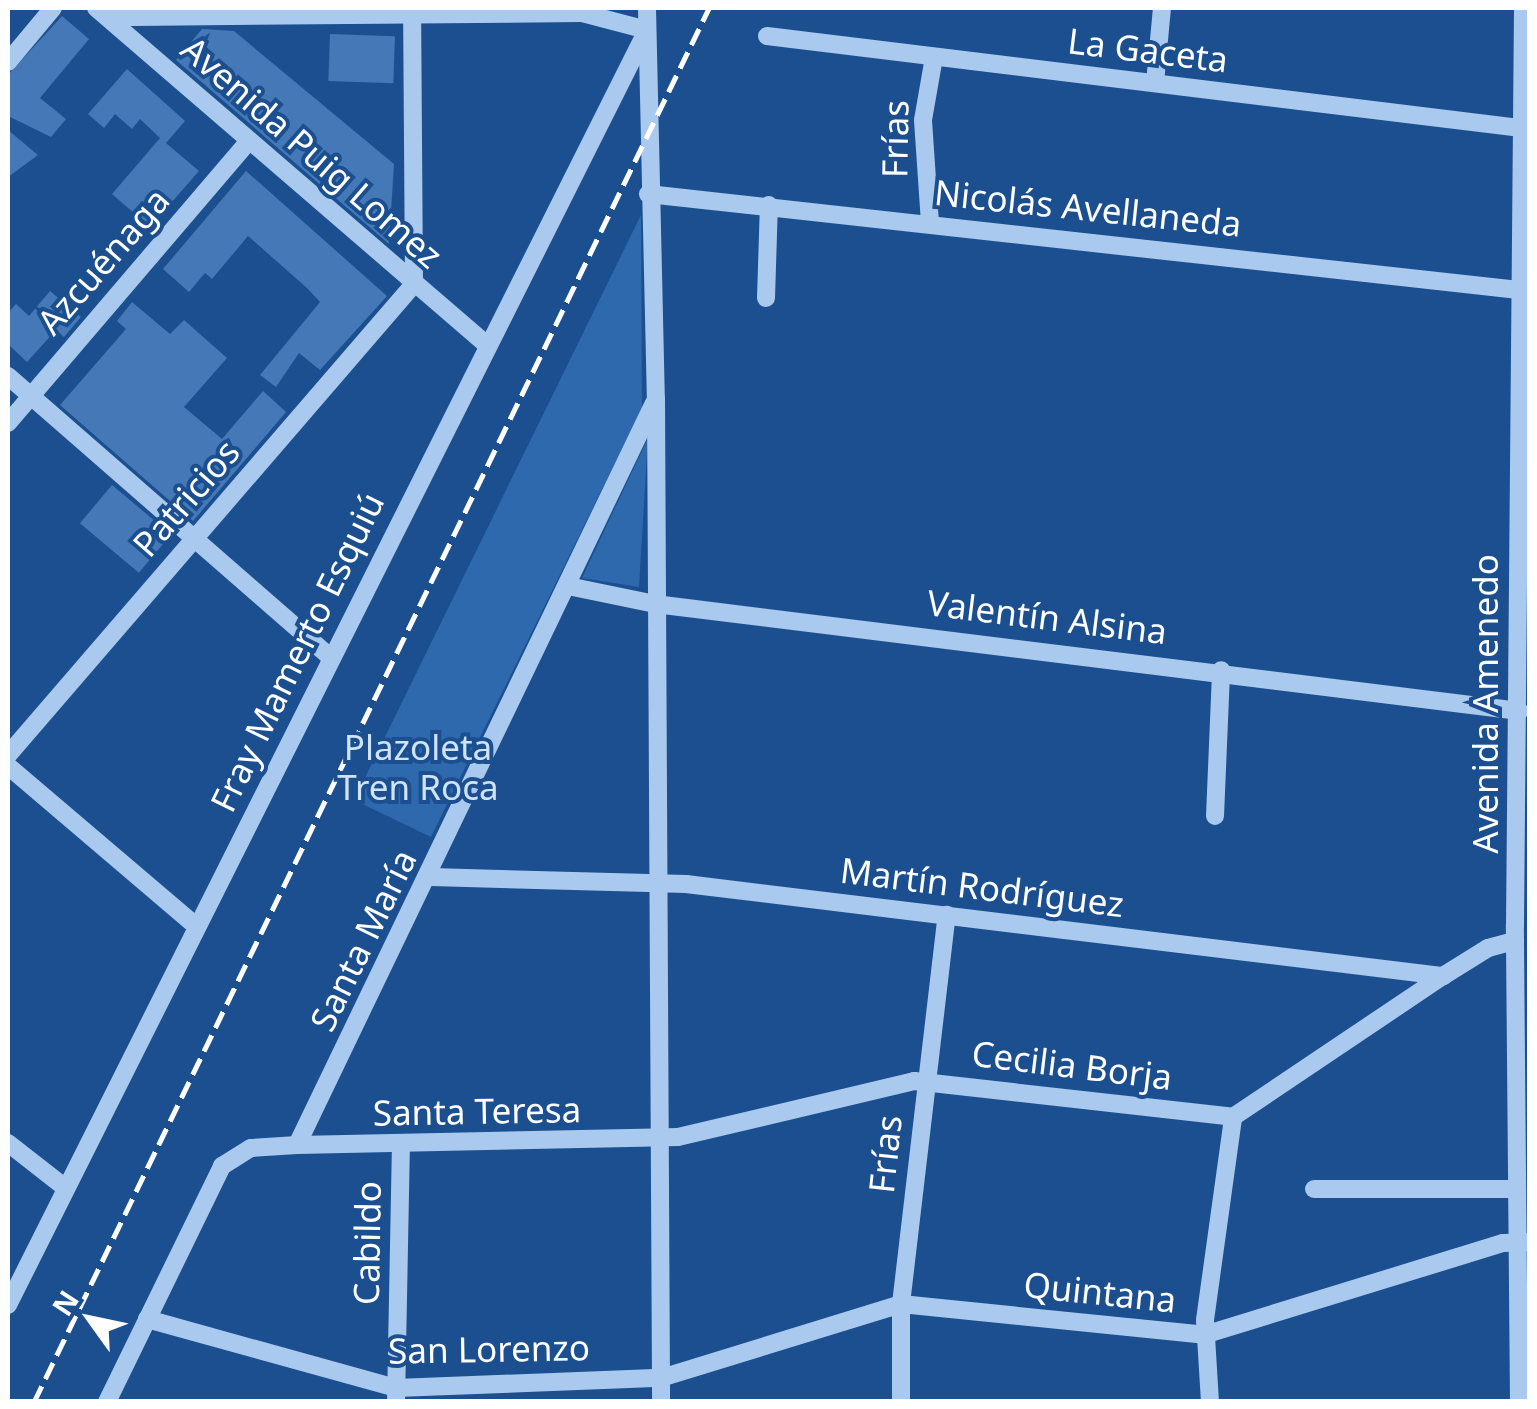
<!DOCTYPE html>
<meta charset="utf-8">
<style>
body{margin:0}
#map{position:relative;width:1537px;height:1409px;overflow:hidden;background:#1b4f8f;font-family:"Noto Sans",sans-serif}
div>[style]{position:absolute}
.green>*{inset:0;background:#2e69ad}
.building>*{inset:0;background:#4478b7;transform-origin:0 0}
.minor>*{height:18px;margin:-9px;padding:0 9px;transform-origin:9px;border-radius:9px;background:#a9c9ee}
.rail>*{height:5px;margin-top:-2.5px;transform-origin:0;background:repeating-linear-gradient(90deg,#fff 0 18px,transparent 0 26px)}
span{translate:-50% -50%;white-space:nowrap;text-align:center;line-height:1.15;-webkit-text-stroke:8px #1b4f8f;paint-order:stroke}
.street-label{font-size:35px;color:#fff}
.park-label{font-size:35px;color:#cfe3fa}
.frame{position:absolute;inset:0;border:10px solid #fff;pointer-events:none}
.north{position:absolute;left:40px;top:1269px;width:100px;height:100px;-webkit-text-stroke:8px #1b4f8f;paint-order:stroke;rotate:303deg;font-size:28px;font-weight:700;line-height:40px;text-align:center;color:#fff}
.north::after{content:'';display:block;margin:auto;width:35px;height:45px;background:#fff;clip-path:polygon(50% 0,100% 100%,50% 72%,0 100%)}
</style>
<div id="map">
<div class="green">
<div style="clip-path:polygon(641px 215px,642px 408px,431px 837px,354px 800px)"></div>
<div style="clip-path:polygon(648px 438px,639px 587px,582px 578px)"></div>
</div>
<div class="building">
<div style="clip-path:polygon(62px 16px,89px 39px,40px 98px,66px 119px,51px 137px,8px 116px,8px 75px)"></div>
<div style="clip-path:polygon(202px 29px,234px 31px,394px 164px,389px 244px,176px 60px)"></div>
<div style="left:330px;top:34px;width:65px;height:47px;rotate:2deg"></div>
<div style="clip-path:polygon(127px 69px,185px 121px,166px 143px,199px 171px,150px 227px,112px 194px,160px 138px,140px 119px,132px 129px,115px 114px,104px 128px,88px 114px)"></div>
<div style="clip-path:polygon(8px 130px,38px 155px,8px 177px)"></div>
<div style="clip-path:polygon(246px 171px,387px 296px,320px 370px,299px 353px,276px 387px,260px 375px,320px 302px,307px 288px,248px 236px,212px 279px,205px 273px,189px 292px,163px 269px)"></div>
<div style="clip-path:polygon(50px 291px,81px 317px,64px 337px,56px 330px,27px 362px,8px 344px,8px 313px,16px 304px,29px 316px)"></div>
<div style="clip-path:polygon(132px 302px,170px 334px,184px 320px,227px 358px,184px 407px,222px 439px,263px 391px,286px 412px,193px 521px,60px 405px,126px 329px,117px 321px)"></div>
<div style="left:112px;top:485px;width:77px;height:50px;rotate:40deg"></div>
</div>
<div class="minor">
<div style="left:96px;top:8px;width:516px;rotate:40.76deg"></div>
<div style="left:647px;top:8px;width:390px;rotate:88.7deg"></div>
<div style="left:656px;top:398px;width:1004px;rotate:89.71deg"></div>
<div style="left:767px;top:36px;width:760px;rotate:6.96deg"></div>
<div style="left:8px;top:62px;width:70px;rotate:-50.2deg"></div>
<div style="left:1155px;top:83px;width:75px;rotate:-84.7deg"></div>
<div style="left:648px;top:194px;width:876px;rotate:6.29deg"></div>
<div style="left:930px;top:223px;width:103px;rotate:-93.9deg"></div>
<div style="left:923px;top:120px;width:64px;rotate:-80.1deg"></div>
<div style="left:766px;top:298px;width:93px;rotate:-88.2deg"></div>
<div style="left:8px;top:376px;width:429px;rotate:41.1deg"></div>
<div style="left:8px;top:423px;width:370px;rotate:-49.5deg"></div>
<div style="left:568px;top:586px;width:89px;rotate:11.7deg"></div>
<div style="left:655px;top:604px;width:871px;rotate:7.06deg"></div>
<div style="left:8px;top:755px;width:622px;rotate:-49.24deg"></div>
<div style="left:414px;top:284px;width:276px;rotate:-90.4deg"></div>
<div style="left:8px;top:766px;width:247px;rotate:40.4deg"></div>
<div style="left:1215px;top:816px;width:146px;rotate:-87.6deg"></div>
<div style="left:431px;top:877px;width:255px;rotate:1.6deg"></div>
<div style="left:686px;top:884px;width:763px;rotate:6.93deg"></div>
<div style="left:1443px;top:976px;width:53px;rotate:-31.9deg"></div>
<div style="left:1488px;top:948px;width:28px;rotate:-15deg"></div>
<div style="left:8px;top:1143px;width:70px;rotate:38deg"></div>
<div style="left:297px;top:1145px;width:381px;rotate:-1.2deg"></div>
<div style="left:678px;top:1137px;width:243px;rotate:-13.3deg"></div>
<div style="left:914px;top:1081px;width:321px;rotate:6.4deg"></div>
<div style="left:1233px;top:1117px;width:253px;rotate:-33.9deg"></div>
<div style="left:1314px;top:1189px;width:202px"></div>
<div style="left:8px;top:1305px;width:1426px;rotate:-63.38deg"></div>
<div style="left:647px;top:30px;width:67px;rotate:-165.3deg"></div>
<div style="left:582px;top:13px;width:474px;rotate:179.5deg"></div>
<div style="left:147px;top:1319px;width:258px;rotate:15.5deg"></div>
<div style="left:396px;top:1388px;width:265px;rotate:-2.2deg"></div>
<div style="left:661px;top:1378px;width:251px;rotate:-17.1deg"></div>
<div style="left:901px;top:1304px;width:305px;rotate:5.8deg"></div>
<div style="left:1204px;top:1335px;width:313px;rotate:-17.1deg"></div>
<div style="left:1503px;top:1243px;width:27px;rotate:-2deg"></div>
<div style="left:107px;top:1402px;width:263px;rotate:-64deg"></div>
<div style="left:222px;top:1166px;width:34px;rotate:-32deg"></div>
<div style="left:251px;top:1148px;width:46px;rotate:-3.7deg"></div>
<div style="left:297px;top:1145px;width:823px;rotate:-64.31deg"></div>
<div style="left:396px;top:1402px;width:256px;rotate:-88.9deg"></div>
<div style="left:901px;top:1402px;width:98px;rotate:-90deg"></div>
<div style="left:901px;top:1304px;width:392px;rotate:-83.3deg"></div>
<div style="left:1210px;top:1402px;width:82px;rotate:-93.5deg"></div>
<div style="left:1205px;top:1320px;width:205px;rotate:-82.1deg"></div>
<div style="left:1519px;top:1402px;width:477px;rotate:-90.5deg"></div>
<div style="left:1515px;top:925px;width:917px;rotate:-89.5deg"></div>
</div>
<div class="rail">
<div style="left:34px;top:1402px;width:1549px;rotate:-64.16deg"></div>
</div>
<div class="street-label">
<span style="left:1148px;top:50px;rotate:7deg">La Gaceta</span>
<span style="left:895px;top:139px;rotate:-89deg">Frías</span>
<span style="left:312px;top:152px;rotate:41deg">Avenida Puig Lomez</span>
<span style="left:1088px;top:208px;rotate:6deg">Nicolás Avellaneda</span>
<span style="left:103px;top:261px;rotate:-49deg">Azcuénaga</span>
<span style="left:186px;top:498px;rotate:-49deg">Patricios</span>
<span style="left:1047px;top:617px;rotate:7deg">Valentín Alsina</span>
<span style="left:297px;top:652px;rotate:-64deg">Fray Mamerto Esquiú</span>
<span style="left:1485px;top:704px;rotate:-90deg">Avenida Amenedo</span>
<span style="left:982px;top:887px;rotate:7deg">Martín Rodríguez</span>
<span style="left:363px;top:940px;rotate:-64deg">Santa María</span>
<span style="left:1072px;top:1065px;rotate:7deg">Cecilia Borja</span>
<span style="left:477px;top:1111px;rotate:-1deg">Santa Teresa</span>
<span style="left:885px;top:1154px;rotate:-84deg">Frías</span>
<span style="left:367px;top:1243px;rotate:-89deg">Cabildo</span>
<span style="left:1100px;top:1292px;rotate:6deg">Quintana</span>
<span style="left:489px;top:1349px;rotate:-1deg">San Lorenzo</span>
</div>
<div class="park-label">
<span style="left:418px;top:767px">Plazoleta<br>Tren Roca</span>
</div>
<div class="frame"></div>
<div class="north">N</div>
</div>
